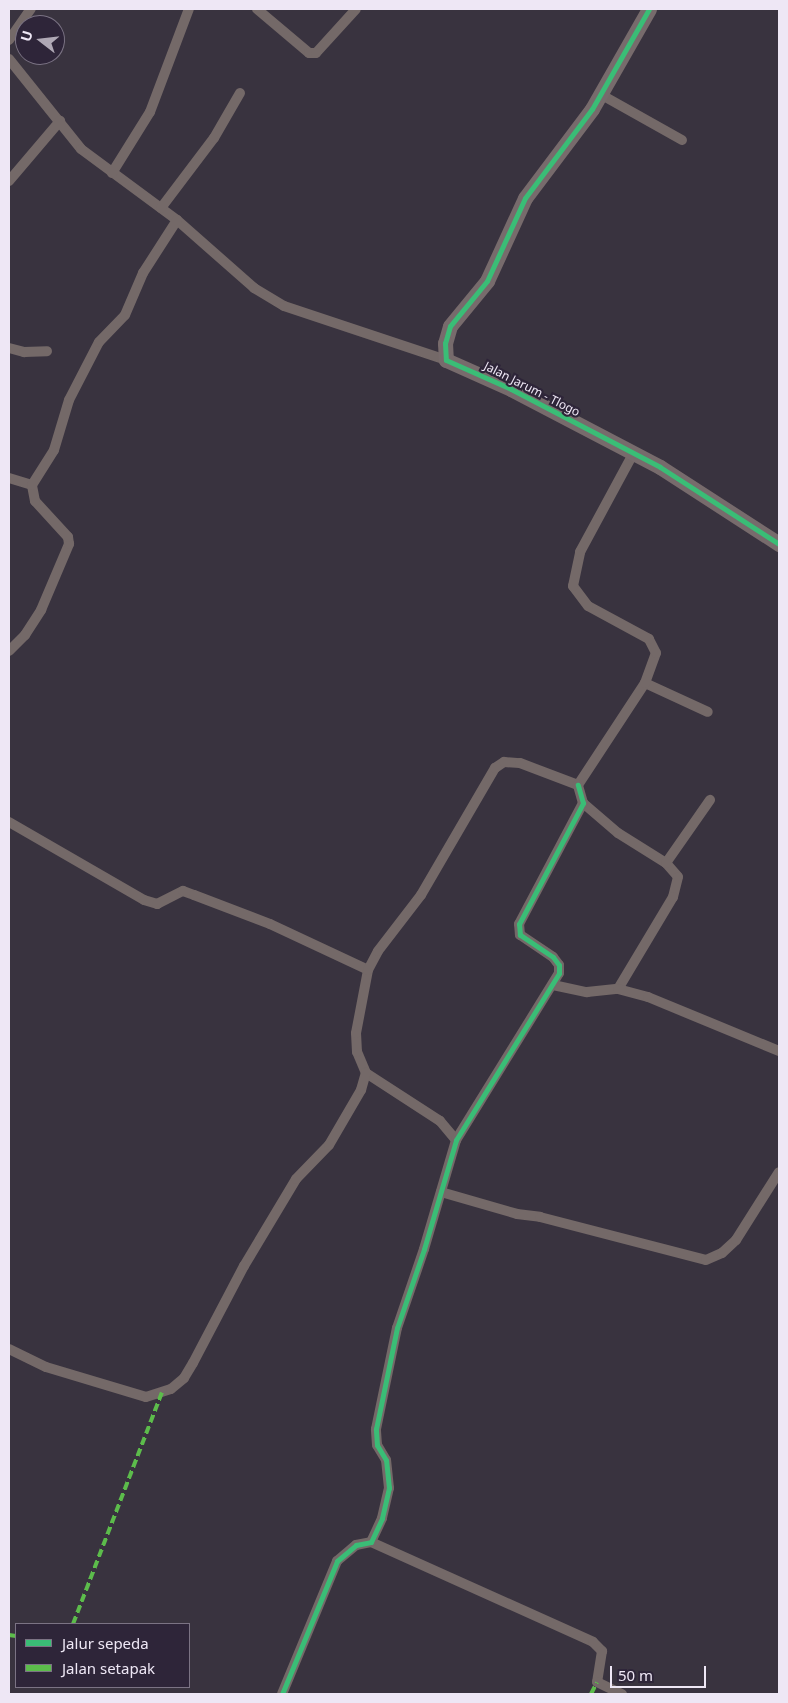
<!DOCTYPE html>
<style>
body{margin:0}
#map{position:relative;width:788px;height:1703px;overflow:hidden;background:#39333f;font-family:"Noto Sans",sans-serif}
div>[style]{position:absolute}
.street>*{height:10px;margin:-5px;padding:0 5px;transform-origin:5px;border-radius:5px;background:#746968}
.secondary>*{height:15px;margin:-7.5px;padding:0 7.5px;transform-origin:7.5px;border-radius:7.5px;background:#776b6c}
.quiet>*{height:4px;margin-top:-2px;transform-origin:0;background:repeating-linear-gradient(90deg,#5cbc4b 0 8px,transparent 0 12px)}
.cycleway>*{height:5px;margin:-2.5px;padding:0 2.5px;transform-origin:2.5px;border-radius:2.5px;background:#3abd76}
span{translate:-50% -50%;white-space:nowrap;text-align:center;line-height:1.15;-webkit-text-stroke:4.5px #2e2539;paint-order:stroke}
.street-label{font-size:12px;color:#eee7f5}
.frame{position:absolute;inset:0;border:10px solid #eee7f5;pointer-events:none}
.legend{position:absolute;left:15px;top:1623px;width:175px;height:65px;box-sizing:border-box;background:#2e2539;border:1px solid #7b7384;margin:0;padding:6px 9px;list-style:none;font-size:15px;color:#eee7f5}
.legend li{display:flex;align-items:center;gap:10px;height:25px}
.legend b{width:25px;border:1px solid #7b7384}
.north{position:absolute;left:15px;top:15px;width:50px;height:50px;box-sizing:border-box;background:#2e2539;border:1px solid #7b7384;border-radius:50%;rotate:286deg;font-size:14px;font-weight:700;line-height:20px;text-align:center;color:#eee7f5}
.north::after{content:'';display:block;margin:auto;width:18px;height:22px;background:#afa8b5;clip-path:polygon(50% 0,100% 100%,50% 72%,0 100%)}
.scale{position:absolute;left:610px;top:1666px;width:96px;height:22px;box-sizing:border-box;border:2px solid #eee7f5;border-top:0;padding-left:6px;font-size:15px;line-height:18px;white-space:nowrap;color:#eee7f5;-webkit-text-stroke:4px #2e2539;paint-order:stroke}
</style>
<div id="map">
<div class="street">
<div style="left:257px;top:9px;width:68px;rotate:40.2deg"></div>
<div style="left:309px;top:53px;width:7px"></div>
<div style="left:316px;top:53px;width:59px;rotate:-47.7deg"></div>
<div style="left:9px;top:40px;width:38px;rotate:-55deg"></div>
<div style="left:9px;top:59px;width:115px;rotate:51.3deg"></div>
<div style="left:81px;top:149px;width:119px;rotate:36.5deg"></div>
<div style="left:177px;top:220px;width:103px;rotate:41.4deg"></div>
<div style="left:254px;top:288px;width:35px;rotate:31deg"></div>
<div style="left:284px;top:306px;width:171px;rotate:18.4deg"></div>
<div style="left:600px;top:94px;width:94px;rotate:29.3deg"></div>
<div style="left:112px;top:173px;width:72px;rotate:-58.1deg"></div>
<div style="left:150px;top:112px;width:110px;rotate:-69.3deg"></div>
<div style="left:9px;top:181px;width:79px;rotate:-49.6deg"></div>
<div style="left:161px;top:208px;width:88px;rotate:-52.9deg"></div>
<div style="left:214px;top:138px;width:52px;rotate:-60deg"></div>
<div style="left:9px;top:348px;width:16px;rotate:15deg"></div>
<div style="left:24px;top:352px;width:23px;rotate:-2deg"></div>
<div style="left:9px;top:478px;width:24px;rotate:17deg"></div>
<div style="left:9px;top:651px;width:23px;rotate:-45deg"></div>
<div style="left:25px;top:635px;width:30px;rotate:-57deg"></div>
<div style="left:41px;top:610px;width:72px;rotate:-67deg"></div>
<div style="left:69px;top:544px;width:7px;rotate:-98deg"></div>
<div style="left:68px;top:537px;width:49px;rotate:-132.5deg"></div>
<div style="left:35px;top:501px;width:16px;rotate:-101deg"></div>
<div style="left:32px;top:485px;width:41px;rotate:-57.8deg"></div>
<div style="left:54px;top:450px;width:52px;rotate:-73.3deg"></div>
<div style="left:69px;top:400px;width:65px;rotate:-62.7deg"></div>
<div style="left:99px;top:342px;width:37px;rotate:-46deg"></div>
<div style="left:125px;top:315px;width:46px;rotate:-66.8deg"></div>
<div style="left:143px;top:273px;width:63px;rotate:-57.3deg"></div>
<div style="left:645px;top:683px;width:69px;rotate:24.7deg"></div>
<div style="left:578px;top:785px;width:122px;rotate:-56.7deg"></div>
<div style="left:645px;top:683px;width:32px;rotate:-70deg"></div>
<div style="left:656px;top:653px;width:16px;rotate:-117deg"></div>
<div style="left:649px;top:639px;width:69px;rotate:-151.6deg"></div>
<div style="left:588px;top:606px;width:25px;rotate:-127deg"></div>
<div style="left:573px;top:586px;width:35px;rotate:-78deg"></div>
<div style="left:580px;top:552px;width:111px;rotate:-61.6deg"></div>
<div style="left:583px;top:803px;width:46px;rotate:40.6deg"></div>
<div style="left:618px;top:833px;width:57px;rotate:32deg"></div>
<div style="left:666px;top:863px;width:18px;rotate:49deg"></div>
<div style="left:678px;top:877px;width:21px;rotate:104deg"></div>
<div style="left:673px;top:897px;width:107px;rotate:120.9deg"></div>
<div style="left:9px;top:822px;width:156px;rotate:30deg"></div>
<div style="left:144px;top:900px;width:14px;rotate:17deg"></div>
<div style="left:157px;top:904px;width:29px;rotate:-27deg"></div>
<div style="left:183px;top:891px;width:12px;rotate:20deg"></div>
<div style="left:194px;top:895px;width:81px;rotate:20.9deg"></div>
<div style="left:270px;top:924px;width:108px;rotate:25.1deg"></div>
<div style="left:666px;top:863px;width:77px;rotate:-55.1deg"></div>
<div style="left:553px;top:985px;width:35px;rotate:12deg"></div>
<div style="left:587px;top:992px;width:31px;rotate:-6deg"></div>
<div style="left:618px;top:989px;width:31px;rotate:15deg"></div>
<div style="left:648px;top:997px;width:142px;rotate:22.4deg"></div>
<div style="left:456px;top:1140px;width:25px;rotate:-130deg"></div>
<div style="left:440px;top:1121px;width:88px;rotate:-147deg"></div>
<div style="left:366px;top:1073px;width:23px;rotate:-113deg"></div>
<div style="left:357px;top:1052px;width:19px;rotate:-93deg"></div>
<div style="left:356px;top:1033px;width:64px;rotate:-79.2deg"></div>
<div style="left:368px;top:970px;width:21px;rotate:-62deg"></div>
<div style="left:378px;top:951px;width:71px;rotate:-52.5deg"></div>
<div style="left:421px;top:895px;width:147px;rotate:-59.8deg"></div>
<div style="left:495px;top:768px;width:11px;rotate:-34deg"></div>
<div style="left:504px;top:762px;width:16px;rotate:4deg"></div>
<div style="left:520px;top:763px;width:62px;rotate:20.8deg"></div>
<div style="left:441px;top:1192px;width:79px;rotate:16.1deg"></div>
<div style="left:517px;top:1214px;width:23px;rotate:7deg"></div>
<div style="left:540px;top:1217px;width:171px;rotate:14.5deg"></div>
<div style="left:706px;top:1260px;width:17px;rotate:-24deg"></div>
<div style="left:722px;top:1253px;width:19px;rotate:-43deg"></div>
<div style="left:736px;top:1240px;width:80px;rotate:-57.7deg"></div>
<div style="left:9px;top:1349px;width:41px;rotate:25.9deg"></div>
<div style="left:46px;top:1367px;width:104px;rotate:16.7deg"></div>
<div style="left:146px;top:1397px;width:26px;rotate:-18deg"></div>
<div style="left:171px;top:1389px;width:17px;rotate:-40deg"></div>
<div style="left:184px;top:1378px;width:17px;rotate:-59deg"></div>
<div style="left:193px;top:1363px;width:110px;rotate:-62.3deg"></div>
<div style="left:244px;top:1266px;width:101px;rotate:-59.1deg"></div>
<div style="left:296px;top:1179px;width:47px;rotate:-45.9deg"></div>
<div style="left:329px;top:1145px;width:64px;rotate:-59.8deg"></div>
<div style="left:361px;top:1090px;width:18px;rotate:-74deg"></div>
<div style="left:371px;top:1542px;width:243px;rotate:24.2deg"></div>
<div style="left:593px;top:1642px;width:13px;rotate:45deg"></div>
<div style="left:602px;top:1651px;width:31px;rotate:99deg"></div>
<div style="left:597px;top:1682px;width:28px;rotate:26deg"></div>
<div style="left:282px;top:1694px;width:144px;rotate:-67.5deg"></div>
<div style="left:337px;top:1561px;width:25px;rotate:-40deg"></div>
<div style="left:356px;top:1545px;width:15px;rotate:-11deg"></div>
<div style="left:371px;top:1542px;width:26px;rotate:-65deg"></div>
<div style="left:382px;top:1518px;width:31px;rotate:-77deg"></div>
<div style="left:389px;top:1488px;width:28px;rotate:-96deg"></div>
<div style="left:386px;top:1460px;width:17px;rotate:-121deg"></div>
<div style="left:377px;top:1445px;width:16px;rotate:-94deg"></div>
<div style="left:376px;top:1429px;width:103px;rotate:-78.3deg"></div>
<div style="left:397px;top:1328px;width:83px;rotate:-71.1deg"></div>
<div style="left:424px;top:1249px;width:114px;rotate:-73.6deg"></div>
<div style="left:456px;top:1140px;width:196px;rotate:-58.3deg"></div>
<div style="left:559px;top:973px;width:8px;rotate:-90deg"></div>
<div style="left:559px;top:965px;width:10px;rotate:-127deg"></div>
<div style="left:553px;top:957px;width:40px;rotate:-146deg"></div>
<div style="left:520px;top:935px;width:11px;rotate:-95deg"></div>
<div style="left:519px;top:924px;width:137px;rotate:-62.1deg"></div>
<div style="left:583px;top:803px;width:19px;rotate:-106deg"></div>
</div>
<div class="secondary">
<div style="left:649px;top:9px;width:115px;rotate:119.7deg"></div>
<div style="left:592px;top:109px;width:111px;rotate:127deg"></div>
<div style="left:525px;top:198px;width:91px;rotate:114.6deg"></div>
<div style="left:487px;top:281px;width:58px;rotate:129.4deg"></div>
<div style="left:450px;top:326px;width:18px;rotate:106deg"></div>
<div style="left:445px;top:343px;width:17px;rotate:87deg"></div>
<div style="left:446px;top:360px;width:71px;rotate:24deg"></div>
<div style="left:511px;top:389px;width:168px;rotate:27.6deg"></div>
<div style="left:660px;top:467px;width:142px;rotate:32.9deg"></div>
</div>
<div class="quiet">
<div style="left:73px;top:1624px;width:248px;rotate:-69deg"></div>
<div style="left:9px;top:1635px;width:7px;rotate:8deg"></div>
<div style="left:591px;top:1694px;width:13px;rotate:-63deg"></div>
</div>
<div class="cycleway">
<div style="left:649px;top:9px;width:115px;rotate:119.7deg"></div>
<div style="left:592px;top:109px;width:111px;rotate:127deg"></div>
<div style="left:525px;top:198px;width:91px;rotate:114.6deg"></div>
<div style="left:487px;top:281px;width:58px;rotate:129.4deg"></div>
<div style="left:450px;top:326px;width:18px;rotate:106deg"></div>
<div style="left:445px;top:343px;width:17px;rotate:87deg"></div>
<div style="left:446px;top:360px;width:71px;rotate:24deg"></div>
<div style="left:511px;top:389px;width:168px;rotate:27.6deg"></div>
<div style="left:660px;top:467px;width:142px;rotate:32.9deg"></div>
<div style="left:282px;top:1694px;width:144px;rotate:-67.5deg"></div>
<div style="left:337px;top:1561px;width:25px;rotate:-40deg"></div>
<div style="left:356px;top:1545px;width:15px;rotate:-11deg"></div>
<div style="left:371px;top:1542px;width:26px;rotate:-65deg"></div>
<div style="left:382px;top:1518px;width:31px;rotate:-77deg"></div>
<div style="left:389px;top:1488px;width:28px;rotate:-96deg"></div>
<div style="left:386px;top:1460px;width:17px;rotate:-121deg"></div>
<div style="left:377px;top:1445px;width:16px;rotate:-94deg"></div>
<div style="left:376px;top:1429px;width:103px;rotate:-78.3deg"></div>
<div style="left:397px;top:1328px;width:83px;rotate:-71.1deg"></div>
<div style="left:424px;top:1249px;width:114px;rotate:-73.6deg"></div>
<div style="left:456px;top:1140px;width:196px;rotate:-58.3deg"></div>
<div style="left:559px;top:973px;width:8px;rotate:-90deg"></div>
<div style="left:559px;top:965px;width:10px;rotate:-127deg"></div>
<div style="left:553px;top:957px;width:40px;rotate:-146deg"></div>
<div style="left:520px;top:935px;width:11px;rotate:-95deg"></div>
<div style="left:519px;top:924px;width:137px;rotate:-62.1deg"></div>
<div style="left:583px;top:803px;width:19px;rotate:-106deg"></div>
</div>
<div class="street-label">
<span style="left:532px;top:389px;rotate:27deg">Jalan Jarum - Tlogo</span>
</div>
<div class="frame"></div>
<ul class="legend">
<li><b style="height:6px;background:#3abd76"></b>Jalur sepeda</li>
<li><b style="height:6px;background:#5cbc4b"></b>Jalan setapak</li>
</ul>
<div class="north">U</div>
<div class="scale">50 m</div>
</div>
